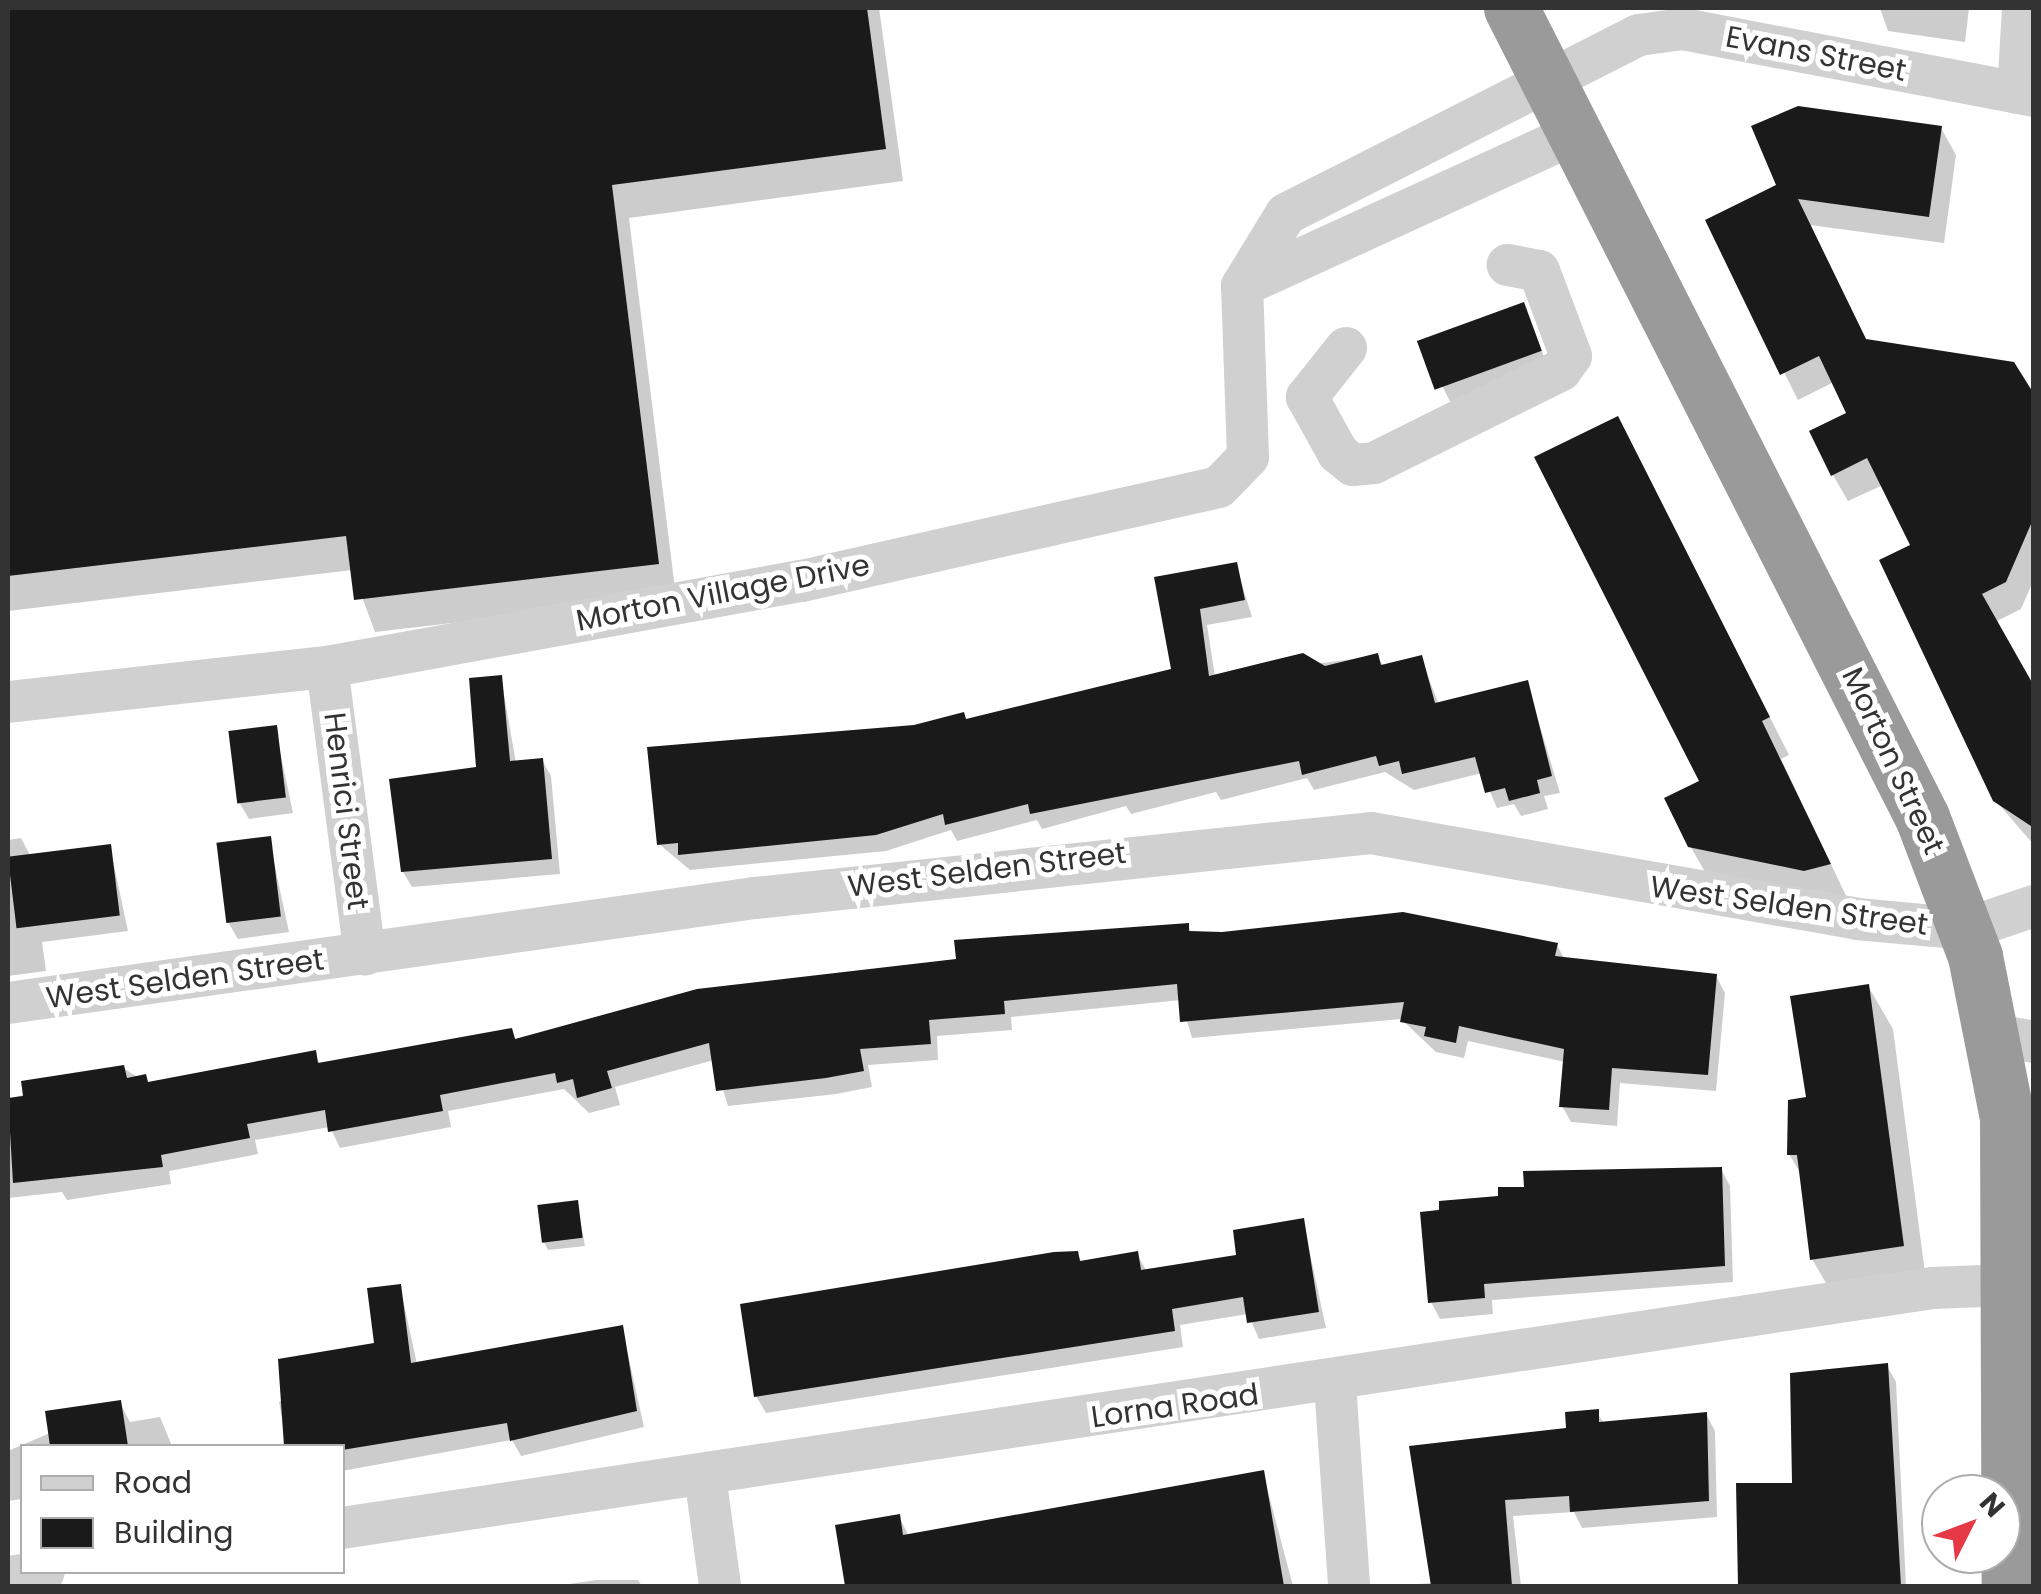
<!DOCTYPE html>
<style>
body{margin:0}
#map{position:relative;width:2041px;height:1594px;overflow:hidden;background:#fff;font-family:Poppins,sans-serif}
div>[style]{position:absolute}
.shadow>*{inset:0;background:#0003}
.building>*{inset:0;background:#1a1a1a;transform-origin:0 0}
.minor>*{height:42px;margin:-21px;padding:0 21px;transform-origin:21px;border-radius:21px;background:#d0d0d0}
.highway>*{height:55px;margin:-27.5px;padding:0 27.5px;transform-origin:27.5px;border-radius:27.5px;background:#9a9a9a}
span{translate:-50% -50%;white-space:nowrap;text-align:center;line-height:1.15;-webkit-text-stroke:10px #fff;paint-order:stroke}
.street-label{font-size:30px;color:#333}
.frame{position:absolute;inset:0;border:10px solid #333;pointer-events:none}
.legend{position:absolute;left:20px;top:1444px;width:325px;height:130px;box-sizing:border-box;background:#fff;border:2px solid #adadad;margin:0;padding:12px 18px;list-style:none;font-size:30px;color:#333}
.legend li{display:flex;align-items:center;gap:20px;height:50px}
.legend b{width:50px;border:2px solid #adadad}
.north{position:absolute;left:1921px;top:1474px;width:100px;height:100px;box-sizing:border-box;background:#fff;border:2px solid #adadad;border-radius:50%;rotate:48deg;font-size:28px;font-weight:700;line-height:40px;text-align:center;color:#333}
.north::after{content:'';display:block;margin:auto;width:35px;height:45px;background:#e63946;clip-path:polygon(50% 0,100% 100%,50% 72%,0 100%)}
</style>
<div id="map">
<div class="shadow">
<div style="clip-path:polygon(8px 8px,879px 8px,903px 181px,629px 218px,676px 597px,375px 632px,352px 570px,8px 611px)"></div>
<div style="clip-path:polygon(1880px 8px,1969px 8px,1965px 42px,1888px 31px)"></div>
<div style="clip-path:polygon(1941px 128px,1956px 155px,1944px 243px,1810px 225px,1867px 341px,2019px 372px,2034px 396px,2034px 579px,2021px 609px,1995px 622px,2028px 689px,2034px 678px,2034px 845px,1995px 800px,1913px 546px,1883px 485px,1848px 501px,1833px 475px,1850px 414px,1834px 382px,1798px 400px,1708px 221px)"></div>
<div style="clip-path:polygon(1527px 312px,1545px 359px,1452px 405px,1426px 355px)"></div>
<div style="clip-path:polygon(1638px 456px,1789px 755px,1781px 759px,1849px 902px,1712px 884px,1690px 846px,1703px 782px)"></div>
<div style="clip-path:polygon(1236px 565px,1252px 617px,1207px 625px,1215px 677px,1377px 656px,1384px 667px,1421px 658px,1439px 705px,1527px 683px,1560px 793px,1544px 796px,1548px 809px,1521px 816px,1514px 804px,1497px 808px,1482px 773px,1414px 790px,1385px 772px,1314px 790px,1307px 778px,1221px 800px,1216px 792px,1131px 814px,1126px 806px,1042px 829px,1037px 820px,957px 841px,951px 830px,886px 851px,690px 870px,659px 844px,967px 722px,1174px 671px,1157px 579px)"></div>
<div style="clip-path:polygon(501px 677px,516px 763px,542px 760px,551px 776px,560px 874px,412px 887px,403px 872px,479px 769px)"></div>
<div style="clip-path:polygon(275px 728px,293px 813px,249px 819px,239px 802px)"></div>
<div style="clip-path:polygon(21px 838px,31px 857px,110px 847px,128px 931px,42px 942px,46px 971px,8px 976px,8px 840px)"></div>
<div style="clip-path:polygon(269px 839px,289px 932px,238px 939px,228px 922px)"></div>
<div style="clip-path:polygon(1188px 926px,1192px 933px,1557px 945px,1565px 960px,1716px 976px,1725px 993px,1716px 1091px,1620px 1083px,1617px 1126px,1571px 1122px,1562px 1106px,1565px 1062px,1468px 1041px,1464px 1058px,1436px 1052px,1401px 1019px,1192px 1038px,1181px 1000px,1011px 1017px,1012px 1030px,937px 1036px,938px 1060px,868px 1065px,872px 1087px,836px 1094px,728px 1106px,714px 1060px,615px 1087px,620px 1105px,589px 1113px,564px 1089px,448px 1111px,451px 1127px,340px 1148px,330px 1127px,255px 1140px,258px 1154px,169px 1171px,171px 1184px,67px 1200px,62px 1192px,8px 1198px,8px 1099px,123px 1068px,149px 1084px,314px 1053px,321px 1065px,511px 1030px,517px 1041px)"></div>
<div style="clip-path:polygon(1868px 986px,1893px 1029px,1927px 1288px,1837px 1302px,1812px 1259px,1802px 1176px,1789px 1154px)"></div>
<div style="clip-path:polygon(1721px 1169px,1730px 1186px,1733px 1282px,1492px 1300px,1493px 1314px,1440px 1319px,1431px 1302px,1423px 1213px,1527px 1189px)"></div>
<div style="clip-path:polygon(577px 1203px,585px 1246px,548px 1250px,544px 1242px)"></div>
<div style="clip-path:polygon(1303px 1221px,1326px 1328px,1259px 1339px,1248px 1314px,1180px 1325px,1183px 1347px,766px 1413px,756px 1396px,1077px 1253px,1082px 1263px,1137px 1254px,1147px 1272px,1239px 1257px)"></div>
<div style="clip-path:polygon(400px 1286px,417px 1364px,622px 1328px,644px 1427px,521px 1456px,512px 1440px,342px 1471px,342px 1446px,287px 1446px,279px 1402px,376px 1345px)"></div>
<div style="clip-path:polygon(1887px 1366px,1896px 1382px,1906px 1586px,1741px 1586px,1738px 1486px,1795px 1486px)"></div>
<div style="clip-path:polygon(120px 1403px,130px 1422px,160px 1417px,172px 1446px,22px 1446px,22px 1499px,8px 1501px,8px 1451px)"></div>
<div style="clip-path:polygon(1597px 1412px,1604px 1424px,1706px 1414px,1715px 1431px,1717px 1517px,1582px 1528px,1574px 1512px,1513px 1516px,1521px 1586px,1390px 1586px,1433px 1583px,1412px 1448px,1568px 1430px)"></div>
<div style="clip-path:polygon(1263px 1473px,1293px 1586px,848px 1586px,838px 1527px,899px 1517px,909px 1536px)"></div>
<div style="clip-path:polygon(596px 1580px,638px 1580px,642px 1586px,556px 1586px)"></div>
</div>
<div class="building">
<div style="clip-path:polygon(8px 8px,867px 8px,886px 149px,612px 185px,659px 564px,354px 600px,346px 536px,8px 576px)"></div>
<div style="clip-path:polygon(1798px 106px,1942px 126px,1929px 217px,1798px 199px,1866px 339px,2014px 362px,2034px 394px,2034px 517px,2006px 582px,1982px 594px,2034px 686px,2034px 828px,1993px 801px,1879px 560px,1910px 545px,1867px 458px,1831px 476px,1809px 431px,1846px 413px,1819px 356px,1780px 375px,1705px 220px,1776px 185px,1751px 126px)"></div>
<div style="left:1524px;top:302px;width:52px;height:114px;rotate:70deg"></div>
<div style="clip-path:polygon(1618px 416px,1770px 717px,1762px 721px,1831px 864px,1804px 871px,1688px 847px,1664px 798px,1699px 781px,1534px 457px)"></div>
<div style="clip-path:polygon(1237px 562px,1245px 600px,1200px 609px,1209px 676px,1303px 653px,1325px 666px,1378px 653px,1381px 665px,1422px 655px,1435px 703px,1528px 680px,1552px 776px,1537px 780px,1540px 793px,1509px 801px,1505px 788px,1485px 793px,1475px 757px,1402px 774px,1399px 761px,1379px 766px,1376px 756px,1302px 775px,1299px 761px,1030px 814px,1028px 804px,945px 825px,943px 814px,876px 835px,678px 855px,678px 843px,657px 845px,647px 747px,914px 725px,964px 712px,966px 719px,1171px 669px,1154px 577px)"></div>
<div style="clip-path:polygon(502px 675px,510px 761px,543px 758px,552px 859px,401px 872px,389px 779px,476px 767px,469px 678px)"></div>
<div style="left:277px;top:725px;width:73px;height:49px;rotate:83deg"></div>
<div style="left:271px;top:836px;width:81px;height:55px;rotate:83deg"></div>
<div style="left:111px;top:844px;width:72px;height:104px;rotate:83deg"></div>
<div style="clip-path:polygon(1403px 912px,1558px 943px,1555px 956px,1717px 974px,1708px 1075px,1612px 1068px,1609px 1110px,1559px 1107px,1564px 1049px,1459px 1026px,1456px 1043px,1424px 1036px,1426px 1027px,1400px 1022px,1404px 1002px,1180px 1022px,1177px 984px,1004px 1001px,1005px 1014px,929px 1020px,931px 1044px,860px 1049px,864px 1071px,826px 1078px,716px 1091px,709px 1043px,607px 1071px,612px 1088px,577px 1098px,573px 1079px,557px 1083px,555px 1073px,440px 1095px,443px 1111px,328px 1132px,325px 1110px,247px 1124px,250px 1138px,161px 1155px,163px 1167px,13px 1183px,8px 1098px,23px 1096px,21px 1081px,124px 1065px,127px 1078px,146px 1074px,148px 1082px,316px 1050px,318px 1063px,512px 1028px,515px 1039px,697px 989px,956px 959px,954px 940px,1189px 923px,1189px 931px,1222px 932px)"></div>
<div style="clip-path:polygon(1869px 984px,1904px 1246px,1810px 1260px,1797px 1155px,1787px 1155px,1788px 1100px,1806px 1097px,1790px 996px)"></div>
<div style="clip-path:polygon(1722px 1167px,1725px 1266px,1484px 1284px,1485px 1298px,1428px 1303px,1420px 1212px,1439px 1210px,1439px 1201px,1498px 1196px,1498px 1187px,1524px 1187px,1523px 1171px)"></div>
<div style="left:578px;top:1200px;width:38px;height:41px;rotate:83deg"></div>
<div style="clip-path:polygon(1304px 1218px,1319px 1312px,1247px 1323px,1243px 1297px,1172px 1309px,1175px 1331px,754px 1397px,740px 1304px,1054px 1252px,1078px 1251px,1080px 1261px,1138px 1251px,1141px 1270px,1236px 1255px,1233px 1230px)"></div>
<div style="clip-path:polygon(401px 1284px,411px 1363px,623px 1325px,637px 1411px,510px 1441px,507px 1423px,342px 1450px,284px 1446px,278px 1359px,374px 1343px,367px 1288px)"></div>
<div style="clip-path:polygon(1888px 1363px,1901px 1586px,1738px 1586px,1736px 1483px,1792px 1483px,1790px 1373px)"></div>
<div style="clip-path:polygon(121px 1400px,128px 1446px,50px 1446px,45px 1411px)"></div>
<div style="clip-path:polygon(1599px 1409px,1599px 1422px,1707px 1412px,1709px 1501px,1570px 1512px,1569px 1496px,1505px 1500px,1512px 1586px,1431px 1586px,1409px 1446px,1566px 1428px,1565px 1412px)"></div>
<div style="clip-path:polygon(1264px 1470px,1284px 1586px,845px 1586px,835px 1525px,900px 1514px,903px 1535px)"></div>
</div>
<div class="minor">
<div style="left:2018px;top:93px;width:85px;rotate:-86.6deg"></div>
<div style="left:1242px;top:286px;width:371px;rotate:-24.6deg"></div>
<div style="left:1346px;top:348px;width:63px;rotate:128.5deg"></div>
<div style="left:1307px;top:397px;width:64px;rotate:61deg"></div>
<div style="left:1338px;top:453px;width:19px;rotate:39deg"></div>
<div style="left:1353px;top:465px;width:21px;rotate:-5deg"></div>
<div style="left:1374px;top:463px;width:209px;rotate:-26.4deg"></div>
<div style="left:1561px;top:370px;width:17px;rotate:-54deg"></div>
<div style="left:1571px;top:356px;width:91px;rotate:-110.6deg"></div>
<div style="left:1539px;top:271px;width:32px;rotate:-169deg"></div>
<div style="left:327px;top:667px;width:290px;rotate:82.5deg"></div>
<div style="left:8px;top:702px;width:321px;rotate:-6.3deg"></div>
<div style="left:327px;top:667px;width:483px;rotate:-10.3deg"></div>
<div style="left:802px;top:581px;width:427px;rotate:-12.7deg"></div>
<div style="left:1219px;top:487px;width:42px;rotate:-46deg"></div>
<div style="left:1248px;top:457px;width:171px;rotate:-92deg"></div>
<div style="left:1242px;top:286px;width:84px;rotate:-58.6deg"></div>
<div style="left:1286px;top:214px;width:396px;rotate:-26.9deg"></div>
<div style="left:1639px;top:35px;width:44px;rotate:-7.8deg"></div>
<div style="left:1683px;top:29px;width:357px;rotate:10.8deg"></div>
<div style="left:8px;top:1003px;width:754px;rotate:-8deg"></div>
<div style="left:755px;top:898px;width:619px;rotate:-6.02deg"></div>
<div style="left:1371px;top:833px;width:494px;rotate:10deg"></div>
<div style="left:1857px;top:919px;width:109px;rotate:5.2deg"></div>
<div style="left:1966px;top:929px;width:72px;rotate:-18.7deg"></div>
<div style="left:1995px;top:1035px;width:40px;rotate:10deg"></div>
<div style="left:1335px;top:1384px;width:202px;rotate:86deg"></div>
<div style="left:705px;top:1475px;width:112px;rotate:82.3deg"></div>
<div style="left:342px;top:1528px;width:1609px;rotate:-8.58deg"></div>
<div style="left:1933px;top:1288px;width:75px;rotate:-2.3deg"></div>
<div style="left:8px;top:1577px;width:36px;rotate:-8deg"></div>
</div>
<div class="highway">
<div style="left:1511px;top:8px;width:907px;rotate:63.07deg"></div>
<div style="left:1922px;top:817px;width:149px;rotate:69.1deg"></div>
<div style="left:1975px;top:956px;width:164px;rotate:78.8deg"></div>
<div style="left:2007px;top:1117px;width:469px;rotate:89.8deg"></div>
</div>
<div class="street-label">
<span style="left:1816px;top:54px;rotate:11deg">Evans Street</span>
<span style="left:723px;top:593px;rotate:-11deg">Morton Village Drive</span>
<span style="left:1893px;top:761px;rotate:65deg">Morton Street</span>
<span style="left:346px;top:811px;rotate:83deg">Henrici Street</span>
<span style="left:987px;top:870px;rotate:-7deg">West Selden Street</span>
<span style="left:1789px;top:906px;rotate:8deg">West Selden Street</span>
<span style="left:185px;top:979px;rotate:-8deg">West Selden Street</span>
<span style="left:1175px;top:1406px;rotate:-8deg">Lorna Road</span>
</div>
<div class="frame"></div>
<ul class="legend">
<li><b style="height:12px;background:#d0d0d0"></b>Road</li>
<li><b style="height:28px;background:#1a1a1a"></b>Building</li>
</ul>
<div class="north">N</div>
</div>
